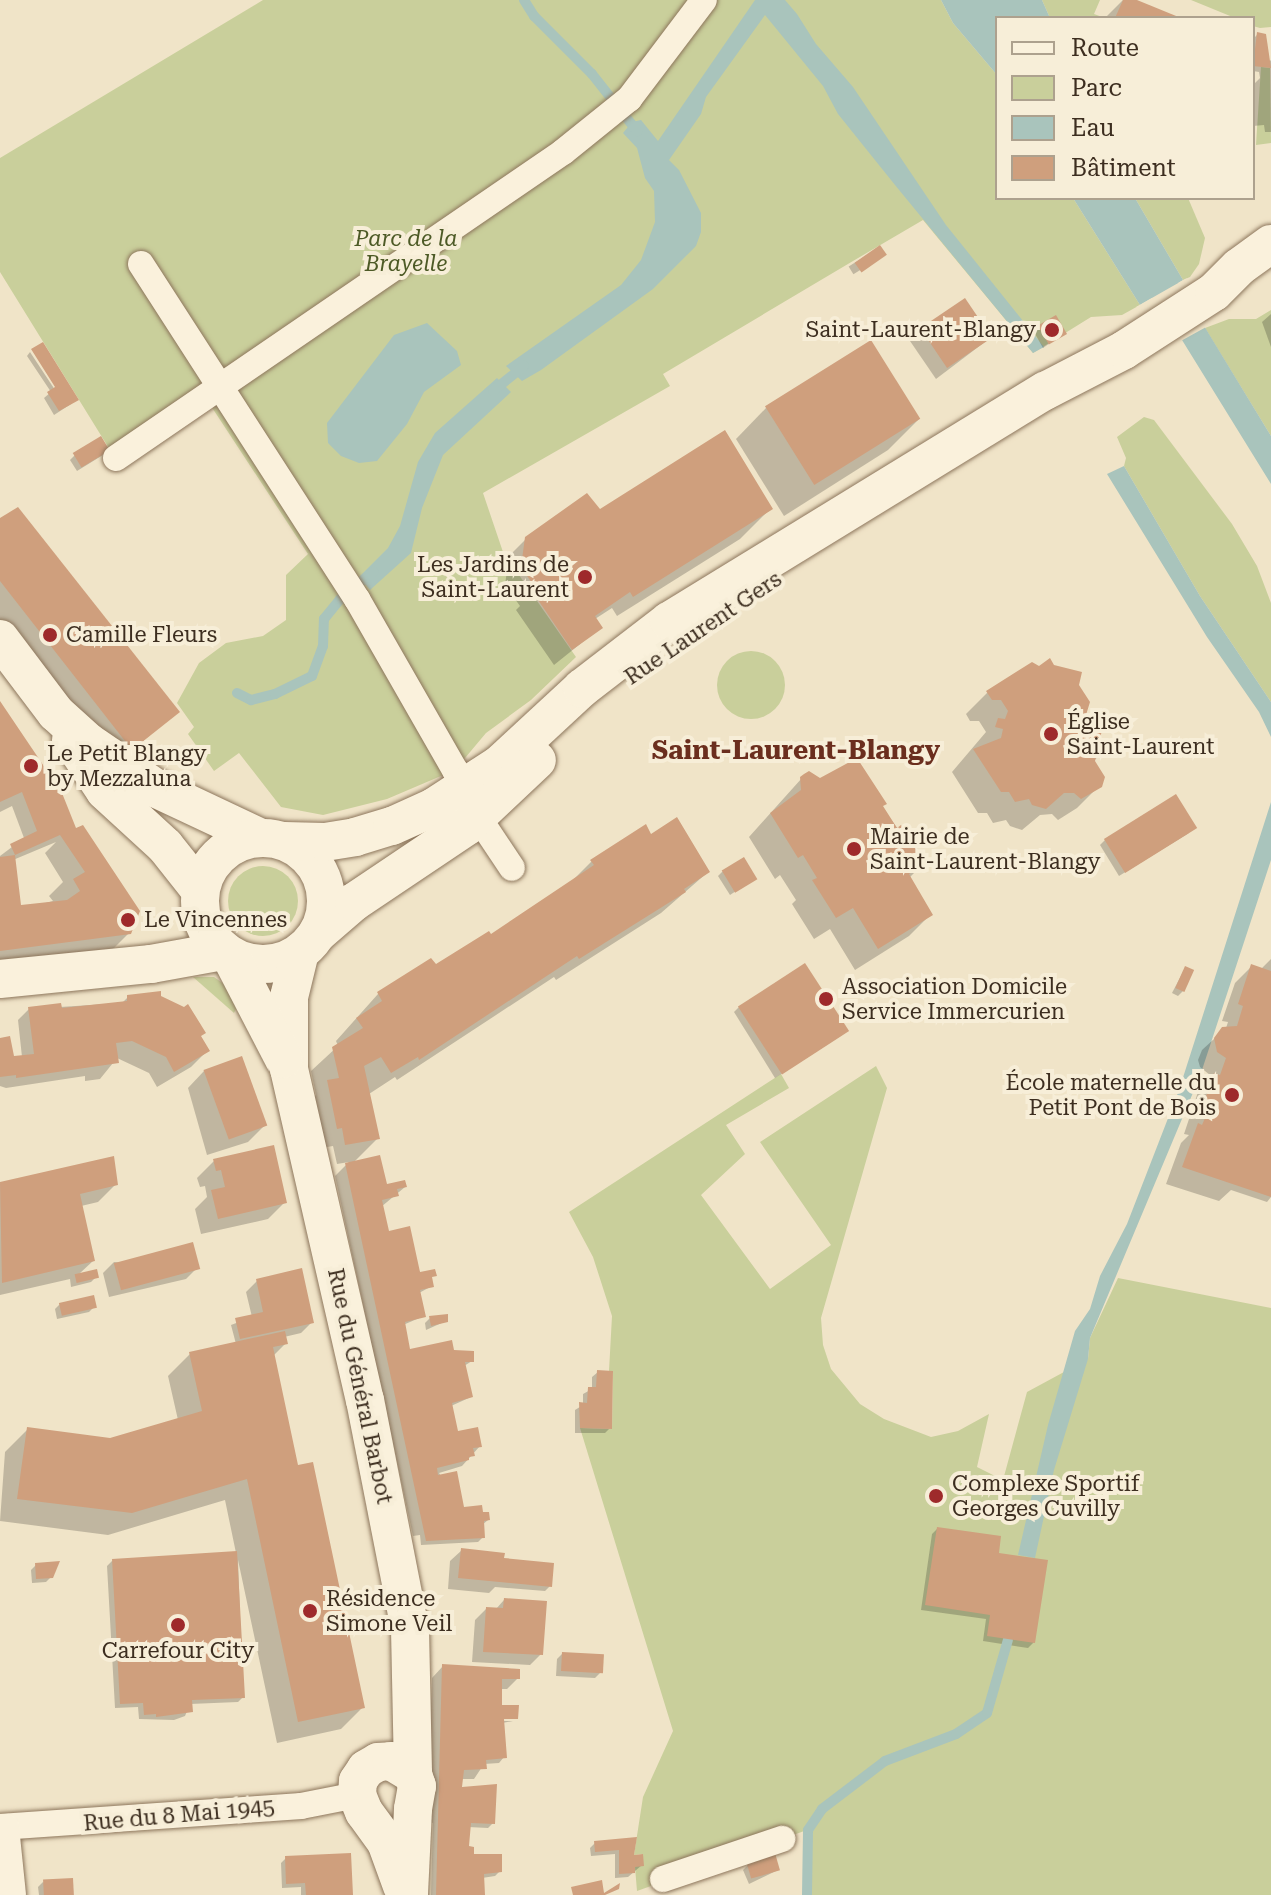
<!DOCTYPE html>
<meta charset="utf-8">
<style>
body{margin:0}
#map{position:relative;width:1271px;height:1895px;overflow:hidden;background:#f0e4c8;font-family:"Roboto Serif",serif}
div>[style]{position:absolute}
.green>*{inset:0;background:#c9cf9b}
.round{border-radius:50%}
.water>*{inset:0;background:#a9c4bc}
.pier>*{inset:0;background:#f0e4c8}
.shadow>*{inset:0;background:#0003;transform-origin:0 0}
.stream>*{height:10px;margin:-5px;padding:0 5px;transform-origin:5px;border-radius:5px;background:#a9c4bc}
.building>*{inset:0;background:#cf9f7d;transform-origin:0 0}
.roads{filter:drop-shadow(0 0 2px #8d765c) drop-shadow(0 0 2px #8d765c)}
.street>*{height:26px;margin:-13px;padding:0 13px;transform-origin:13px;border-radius:13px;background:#faf1dc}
.secondary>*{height:38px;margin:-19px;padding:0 19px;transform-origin:19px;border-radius:19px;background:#faf1dc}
.secondary>.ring{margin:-19px;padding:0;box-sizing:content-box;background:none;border:38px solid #faf1dc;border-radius:50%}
.dots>*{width:22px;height:22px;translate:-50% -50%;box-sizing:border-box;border:4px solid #f7eed8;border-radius:50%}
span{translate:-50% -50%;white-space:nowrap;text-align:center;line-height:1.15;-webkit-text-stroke:8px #f7eed8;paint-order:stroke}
.park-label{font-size:22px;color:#4d5a26;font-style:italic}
.poi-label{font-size:22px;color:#3d2e20}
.right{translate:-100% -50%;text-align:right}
.left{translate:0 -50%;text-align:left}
.street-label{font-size:22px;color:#3d2e20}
.quarter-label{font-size:26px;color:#6b2e1e;font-weight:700}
.legend{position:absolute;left:995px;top:16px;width:260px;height:184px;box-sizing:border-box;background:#f7eed8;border:2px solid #ada18e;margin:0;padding:10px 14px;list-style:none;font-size:24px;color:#3d2e20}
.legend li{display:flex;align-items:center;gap:16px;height:40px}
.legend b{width:40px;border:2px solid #ada18e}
</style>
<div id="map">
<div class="green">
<div style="clip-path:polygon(263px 0,941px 0,953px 23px,997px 75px,997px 198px,1073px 198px,1140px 305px,1122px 315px,1091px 317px,1033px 353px,923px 220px,853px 261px,663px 374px,670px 386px,483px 493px,503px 552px,576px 657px,531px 700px,486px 733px,455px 770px,387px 799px,323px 815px,281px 807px,239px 753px,214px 771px,188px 734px,194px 727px,177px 703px,199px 663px,226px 643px,263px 636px,286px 620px,286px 575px,308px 554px,211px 406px,110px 450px,0 272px,0 158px)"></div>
<div style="clip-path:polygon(1042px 0,1100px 0,1094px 14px,1105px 18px,1050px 18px)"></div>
<div style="clip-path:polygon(1191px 0,1271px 0,1271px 27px,1260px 28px,1253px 26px,1253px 18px,1235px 18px)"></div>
<div style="clip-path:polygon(1261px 67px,1270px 68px,1271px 143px,1256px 145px)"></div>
<div style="clip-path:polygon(1135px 198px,1188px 198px,1205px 238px,1199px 264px,1190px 277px,1183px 280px)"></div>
<div style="clip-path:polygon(1271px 310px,1271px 436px,1205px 328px,1229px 319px,1256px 319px)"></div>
<div style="clip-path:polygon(1144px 417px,1154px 420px,1232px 524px,1257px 566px,1271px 603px,1271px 702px,1200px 596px,1124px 466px,1126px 458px,1117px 437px)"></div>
<div class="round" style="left:717px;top:651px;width:68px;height:68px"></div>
<div class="round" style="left:228px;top:866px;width:70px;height:70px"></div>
<div style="clip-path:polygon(193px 977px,214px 977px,235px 992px,239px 1003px,234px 1013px)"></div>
<div style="clip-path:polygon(876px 1066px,887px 1088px,821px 1318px,823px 1345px,831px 1369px,860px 1404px,884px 1419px,931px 1437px,958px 1431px,989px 1414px,977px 1467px,1003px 1480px,1027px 1392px,1088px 1359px,1090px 1338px,1118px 1278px,1271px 1308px,1271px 1895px,807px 1895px,807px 1830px,637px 1891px,635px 1867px,643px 1854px,634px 1855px,643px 1797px,673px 1731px,580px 1428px,612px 1429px,613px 1372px,609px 1371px,612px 1316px,593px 1257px,569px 1212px,781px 1074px,789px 1088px,726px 1125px,745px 1154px,701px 1195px,770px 1289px,831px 1245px,760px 1142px)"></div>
</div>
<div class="water">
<div style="clip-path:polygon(755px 0,785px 0,797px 14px,816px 44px,853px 87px,946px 225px,1044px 347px,1033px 353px,895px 185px,838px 114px,823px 86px,765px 15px,706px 97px,701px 114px,669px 160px,679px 170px,701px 213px,701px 232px,696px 246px,653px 289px,541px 370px,522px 381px,506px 366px,621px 285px,641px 260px,655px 222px,654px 191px,645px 178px,637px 148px,623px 133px,632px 122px,641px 120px,658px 141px)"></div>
<div style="clip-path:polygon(941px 0,1042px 0,1050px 18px,997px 18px,997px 75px,953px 23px)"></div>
<div style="clip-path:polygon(1073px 198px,1135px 198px,1183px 280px,1178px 283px,1271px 436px,1271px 484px,1182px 340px,1152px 298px,1140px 305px)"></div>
<div style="clip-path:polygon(427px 323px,457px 351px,461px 365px,424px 392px,407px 424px,377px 461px,359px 463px,341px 456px,328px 443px,327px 423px,394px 335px)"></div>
<div style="clip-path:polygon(497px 378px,511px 392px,443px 455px,422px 508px,411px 553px,370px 590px,359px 577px,388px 548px,400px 526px,418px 462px,435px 433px)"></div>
<div style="clip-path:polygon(1124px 466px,1200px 596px,1271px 702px,1271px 737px,1259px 712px,1207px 637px,1107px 474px)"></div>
<div style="clip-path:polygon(1271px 802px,1271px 860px,1200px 1076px,1090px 1338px,1088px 1359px,1054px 1470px,1035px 1558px,1018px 1555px,1048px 1425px,1075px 1331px,1090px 1309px,1100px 1276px,1127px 1224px,1179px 1090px)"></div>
</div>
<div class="pier">
<div style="clip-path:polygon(1187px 278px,1183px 284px,1208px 326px,1179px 342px,1151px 303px,1141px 308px,1136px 307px)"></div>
</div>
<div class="shadow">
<div style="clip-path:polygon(1123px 0,1132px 0,1176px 18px,1105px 18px)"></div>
<div style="clip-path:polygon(1257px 35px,1267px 64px,1271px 60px,1271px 132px,1265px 132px,1264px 125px,1253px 126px,1253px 85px,1260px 78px,1259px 72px,1253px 71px,1253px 39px)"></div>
<div style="left:880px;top:247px;width:9px;height:37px;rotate:58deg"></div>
<div style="clip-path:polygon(1271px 314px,1271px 347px,1262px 322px)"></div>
<div style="clip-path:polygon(1039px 327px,1064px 333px,1043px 348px,1034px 332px)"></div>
<div style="clip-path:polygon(921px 330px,990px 338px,936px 379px,910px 341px)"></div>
<div style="clip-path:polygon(30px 352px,59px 396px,71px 404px,54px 415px,44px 398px,51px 392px,27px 356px)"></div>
<div style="clip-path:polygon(766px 408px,919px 419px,888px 450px,784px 516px,736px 439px)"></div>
<div style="clip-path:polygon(75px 455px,103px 455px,77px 471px,70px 460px)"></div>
<div style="clip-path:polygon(771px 508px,740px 539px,617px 616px,612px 608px,595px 619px,600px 628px,554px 665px,516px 610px,520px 606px,505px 585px,509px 556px,527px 538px,598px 513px)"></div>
<div style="clip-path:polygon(0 520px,177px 712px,109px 770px,0 632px)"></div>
<div style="clip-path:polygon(1077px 686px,1084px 716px,1102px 752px,1093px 762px,1100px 785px,1077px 808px,1058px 820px,1052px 814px,1040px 815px,1022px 830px,1010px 826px,1006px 820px,993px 823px,987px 813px,978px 813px,952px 772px,986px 732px,979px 721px,970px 721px,966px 714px,988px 692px)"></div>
<div style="clip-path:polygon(evenodd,0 704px,129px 933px,98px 964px,0 977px,0 856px,24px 838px,12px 806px,0 812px,0 704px,56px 842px,45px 853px,63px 882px,49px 896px,53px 901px,20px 910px,13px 860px,56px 842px)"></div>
<div style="clip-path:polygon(802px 778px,882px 807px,923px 864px,909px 878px,931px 914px,909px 936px,855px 970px,830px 929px,814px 939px,792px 904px,796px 900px,780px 875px,775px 879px,749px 837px)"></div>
<div style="clip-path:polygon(1189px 833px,1119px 876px,1100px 845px,1105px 840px)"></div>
<div style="clip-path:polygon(650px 836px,708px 872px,661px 913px,556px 980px,554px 977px,397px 1080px,395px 1077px,369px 1094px,378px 1138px,353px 1163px,386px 1186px,405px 1187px,381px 1207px,387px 1233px,432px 1286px,419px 1293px,424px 1316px,403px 1325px,409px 1351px,453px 1355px,472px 1361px,464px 1366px,471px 1397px,451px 1406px,457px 1434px,480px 1446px,462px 1466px,439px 1473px,462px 1509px,488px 1520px,482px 1525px,483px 1537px,478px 1542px,421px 1545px,420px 1535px,413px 1536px,335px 1176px,349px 1162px,337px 1164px,333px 1146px,316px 1149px,306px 1104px,316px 1095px,311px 1071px,338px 1046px,336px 1041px,378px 994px,431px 961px,436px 966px,490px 936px,570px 883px,592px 861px)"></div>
<div style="clip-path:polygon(723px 871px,754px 879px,730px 895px,718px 876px)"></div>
<div style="clip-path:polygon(1271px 959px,1271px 1197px,1267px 1202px,1231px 1190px,1219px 1201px,1166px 1184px,1181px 1143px,1189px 1135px,1184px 1134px,1198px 1092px,1210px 1075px,1200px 1067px,1198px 1060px,1202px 1050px,1226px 1028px,1228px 1022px,1222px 1021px,1235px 983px,1252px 966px,1261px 969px)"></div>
<div style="clip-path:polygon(1185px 968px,1183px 991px,1178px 996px,1172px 993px)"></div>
<div style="clip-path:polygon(128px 997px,160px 997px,208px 1050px,191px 1067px,157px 1087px,149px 1073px,117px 1058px,100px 1079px,85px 1081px,85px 1076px,6px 1088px,0 1086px,0 1040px,12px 1058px,22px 1057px,18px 1020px,29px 1009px,122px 1003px)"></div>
<div style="clip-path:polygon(739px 1007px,842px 1035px,775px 1078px,734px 1012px)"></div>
<div style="clip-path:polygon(204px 1071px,265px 1125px,248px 1142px,207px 1155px,188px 1088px)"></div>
<div style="clip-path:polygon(112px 1159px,115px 1185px,98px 1202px,81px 1206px,93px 1261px,79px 1274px,96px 1277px,91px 1282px,71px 1287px,70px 1279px,0 1295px,0 1184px)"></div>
<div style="clip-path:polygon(214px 1161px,285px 1202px,268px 1219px,201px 1234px,195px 1209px,207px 1197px,205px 1186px,200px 1187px,197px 1178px)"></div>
<div style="clip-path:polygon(114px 1262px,197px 1268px,186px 1279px,109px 1297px,103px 1273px)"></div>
<div style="clip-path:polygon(257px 1281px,312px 1322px,301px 1333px,284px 1337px,286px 1343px,273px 1356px,296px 1467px,363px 1707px,341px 1729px,277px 1743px,238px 1560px,243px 1697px,238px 1702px,190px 1704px,185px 1716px,174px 1720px,139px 1719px,138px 1707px,115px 1708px,107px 1566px,112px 1561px,236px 1553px,225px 1500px,108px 1535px,0 1521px,5px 1452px,28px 1429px,110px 1440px,178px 1420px,168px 1376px,190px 1354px,236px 1344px,231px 1325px,252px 1317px,246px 1292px)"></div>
<div style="clip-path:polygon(60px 1304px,94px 1307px,89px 1312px,57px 1319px,55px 1309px)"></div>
<div style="clip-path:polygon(430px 1318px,446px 1321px,426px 1330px,425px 1323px)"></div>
<div style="clip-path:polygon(598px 1372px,610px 1428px,605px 1433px,575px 1433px,575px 1410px,583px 1405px,583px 1394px,592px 1389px,592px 1377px)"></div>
<div style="clip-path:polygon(937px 1529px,1034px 1642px,1028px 1648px,983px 1641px,986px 1619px,921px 1610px,932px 1534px)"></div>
<div style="clip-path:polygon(462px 1550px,502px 1560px,550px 1586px,545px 1591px,495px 1587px,489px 1593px,448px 1589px,450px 1561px)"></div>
<div style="clip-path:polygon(36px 1565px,51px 1577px,46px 1582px,32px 1583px,31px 1570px)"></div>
<div style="clip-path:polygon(504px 1600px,541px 1654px,530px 1665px,472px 1662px,475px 1620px,486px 1609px,496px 1609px)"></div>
<div style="clip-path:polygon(562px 1654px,600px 1673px,595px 1678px,556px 1676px,557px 1659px)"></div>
<div style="clip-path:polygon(443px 1666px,518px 1671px,518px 1678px,507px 1689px,500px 1689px,501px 1711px,505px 1707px,517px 1707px,516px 1718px,494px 1717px,494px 1721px,513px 1721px,502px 1723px,504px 1757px,499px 1763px,484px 1764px,474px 1779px,461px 1779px,460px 1789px,495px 1787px,493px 1823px,488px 1828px,468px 1827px,467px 1848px,472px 1849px,472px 1856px,500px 1856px,500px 1871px,495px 1876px,482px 1878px,483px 1895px,431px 1895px,433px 1823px,427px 1822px,432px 1678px)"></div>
<div style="clip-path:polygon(634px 1839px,632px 1857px,642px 1865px,628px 1877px,615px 1878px,615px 1854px,591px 1856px,590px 1848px,595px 1843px)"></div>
<div style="clip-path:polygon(286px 1858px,352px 1895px,301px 1895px,301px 1887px,282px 1888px,281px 1863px)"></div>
<div style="clip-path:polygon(748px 1865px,778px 1870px,749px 1884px,743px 1870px)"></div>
<div style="clip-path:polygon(43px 1882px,72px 1895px,39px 1895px,38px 1887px)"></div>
</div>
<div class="stream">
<div style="left:524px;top:0;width:19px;rotate:58deg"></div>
<div style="left:534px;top:16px;width:82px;rotate:45deg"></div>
<div style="left:592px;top:74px;width:73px;rotate:51.7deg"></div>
<div style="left:493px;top:391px;width:40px;rotate:-39deg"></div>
<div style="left:237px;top:693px;width:16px;rotate:27deg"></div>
<div style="left:251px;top:700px;width:25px;rotate:-14deg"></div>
<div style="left:275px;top:694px;width:41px;rotate:-25.9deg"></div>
<div style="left:312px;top:676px;width:32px;rotate:-70deg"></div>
<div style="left:323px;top:646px;width:27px;rotate:-88deg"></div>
<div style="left:324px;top:619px;width:26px;rotate:-51deg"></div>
<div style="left:340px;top:599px;width:43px;rotate:-39.3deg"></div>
<div style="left:807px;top:1895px;width:65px;rotate:-89.1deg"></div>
<div style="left:808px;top:1830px;width:25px;rotate:-56deg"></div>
<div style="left:822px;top:1809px;width:79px;rotate:-37.3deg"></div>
<div style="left:885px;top:1761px;width:76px;rotate:-20.8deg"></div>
<div style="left:956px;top:1734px;width:37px;rotate:-34deg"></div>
<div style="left:987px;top:1713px;width:76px;rotate:-74deg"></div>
</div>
<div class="building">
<div style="clip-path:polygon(1123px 0,1137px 0,1181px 18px,1115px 18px)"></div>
<div style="clip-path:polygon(1257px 32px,1266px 34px,1271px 68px,1253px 66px)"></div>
<div style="left:880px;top:245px;width:12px;height:31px;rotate:55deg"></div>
<div style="left:965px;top:298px;width:48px;height:54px;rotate:56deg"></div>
<div style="left:1056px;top:315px;width:22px;height:21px;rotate:60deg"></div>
<div style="left:871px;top:340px;width:93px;height:125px;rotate:58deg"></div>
<div style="clip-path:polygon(43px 342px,79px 400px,59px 411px,47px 392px,55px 387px,31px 349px)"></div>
<div style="clip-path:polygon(725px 430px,773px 509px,633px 597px,630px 592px,595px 616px,603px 628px,572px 650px,532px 591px,536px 589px,521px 567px,525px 537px,587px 493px,600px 509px)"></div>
<div style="left:101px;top:436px;width:17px;height:33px;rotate:59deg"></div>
<div style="clip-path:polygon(18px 507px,180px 712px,132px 750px,0 581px,0 518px)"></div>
<div style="clip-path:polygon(1050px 658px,1054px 665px,1082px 672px,1079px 685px,1090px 702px,1086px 715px,1089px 720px,1098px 714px,1105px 724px,1099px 739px,1107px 742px,1104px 753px,1097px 752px,1095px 761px,1105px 777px,1102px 787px,1081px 799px,1074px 793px,1064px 793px,1046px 809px,1032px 805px,1029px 799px,1015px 802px,1009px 792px,1001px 792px,973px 749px,1001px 738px,1003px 729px,995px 727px,998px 718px,1005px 719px,1008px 711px,1001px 700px,992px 700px,986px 691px,1032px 662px,1039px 666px)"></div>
<div style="clip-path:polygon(0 701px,62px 793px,76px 828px,83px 825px,140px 911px,131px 934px,0 951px,0 857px,15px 855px,21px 905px,67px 900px,80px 891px,73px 879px,85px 872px,60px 835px,15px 855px,10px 844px,37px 831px,22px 792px,0 802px)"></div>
<div style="clip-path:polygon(857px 758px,887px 804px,883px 806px,897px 828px,901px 825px,925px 864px,909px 874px,933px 915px,878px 949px,853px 908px,836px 918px,812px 880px,817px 878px,803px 855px,798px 858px,770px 813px,801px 790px,800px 777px,804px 774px,809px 771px,820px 778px)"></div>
<div style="left:1176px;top:794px;width:40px;height:85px;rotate:58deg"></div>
<div style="clip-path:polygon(677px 817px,710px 872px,684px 889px,686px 892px,579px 959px,577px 956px,419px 1060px,418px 1057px,391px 1073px,381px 1057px,364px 1066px,380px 1139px,345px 1145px,342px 1128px,337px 1129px,327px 1080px,339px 1078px,332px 1047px,363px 1028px,356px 1018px,382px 1001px,377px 992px,431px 958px,436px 964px,489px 931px,491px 934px,594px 865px,590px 860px,646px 824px,651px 834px)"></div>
<div style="left:744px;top:857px;width:26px;height:26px;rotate:59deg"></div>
<div style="left:805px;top:963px;width:81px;height:80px;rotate:57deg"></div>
<div style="clip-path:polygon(1251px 964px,1271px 971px,1271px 1197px,1182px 1167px,1198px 1123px,1202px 1125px,1205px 1118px,1199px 1117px,1214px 1073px,1220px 1075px,1226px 1058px,1217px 1052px,1214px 1038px,1222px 1027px,1237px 1026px,1243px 1006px,1238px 1004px)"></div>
<div style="left:1185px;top:966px;width:10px;height:24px;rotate:24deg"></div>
<div style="clip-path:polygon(161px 991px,161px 996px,184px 1007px,188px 1004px,206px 1033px,201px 1036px,210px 1051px,174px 1072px,166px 1057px,132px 1041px,116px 1043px,119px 1063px,16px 1078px,16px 1075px,0 1077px,0 1038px,10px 1036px,14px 1056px,34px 1054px,28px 1007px,61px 1003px,62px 1008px,127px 1001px,127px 995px)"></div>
<div style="left:242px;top:1056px;width:74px;height:41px;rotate:70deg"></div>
<div style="clip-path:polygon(274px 1145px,287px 1203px,218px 1219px,211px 1190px,225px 1187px,221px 1170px,216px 1171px,213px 1159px)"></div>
<div style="clip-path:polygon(380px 1155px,387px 1184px,405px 1180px,407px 1187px,397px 1189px,399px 1196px,382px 1200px,389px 1231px,410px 1226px,420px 1272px,435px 1269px,437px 1276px,432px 1277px,434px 1287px,420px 1290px,426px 1317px,405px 1322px,410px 1349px,452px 1340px,454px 1350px,474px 1351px,474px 1362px,465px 1362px,473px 1397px,452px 1403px,458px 1431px,478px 1427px,482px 1447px,473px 1448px,475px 1456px,469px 1457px,469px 1460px,437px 1468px,438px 1475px,457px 1471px,464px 1507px,482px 1505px,483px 1512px,489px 1512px,490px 1520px,484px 1521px,485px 1538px,426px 1541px,345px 1163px)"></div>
<div style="clip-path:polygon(114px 1156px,118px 1185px,80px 1194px,95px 1261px,2px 1283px,0 1182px)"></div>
<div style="left:193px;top:1242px;width:28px;height:82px;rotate:75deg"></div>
<div style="clip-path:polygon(302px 1268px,314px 1323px,240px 1339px,235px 1318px,263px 1312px,256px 1279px)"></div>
<div style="left:97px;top:1269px;width:9px;height:23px;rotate:77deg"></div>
<div style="left:94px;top:1295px;width:13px;height:36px;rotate:77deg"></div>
<div style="clip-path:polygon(448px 1314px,448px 1322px,431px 1326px,429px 1316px)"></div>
<div style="clip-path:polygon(285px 1331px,288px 1344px,273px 1347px,298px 1465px,313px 1462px,365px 1708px,298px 1722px,247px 1479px,132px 1513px,17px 1499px,27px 1427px,110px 1438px,202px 1411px,189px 1352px)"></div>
<div style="clip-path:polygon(597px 1370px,613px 1371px,612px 1429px,580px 1428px,579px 1402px,587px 1403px,588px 1387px,596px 1387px)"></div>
<div style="clip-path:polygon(937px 1527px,1001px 1536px,999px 1553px,1048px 1560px,1035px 1643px,987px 1636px,990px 1615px,925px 1605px)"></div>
<div style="clip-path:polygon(461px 1548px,505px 1553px,504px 1558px,554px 1563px,552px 1587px,458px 1578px)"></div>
<div style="clip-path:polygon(237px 1551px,245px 1698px,192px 1700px,193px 1712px,156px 1717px,156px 1714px,144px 1715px,143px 1703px,120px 1704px,112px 1559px)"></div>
<div style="clip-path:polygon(60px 1561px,53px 1578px,36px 1579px,35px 1563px)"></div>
<div style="clip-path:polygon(504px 1598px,547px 1601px,543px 1655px,483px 1652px,486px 1607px,503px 1608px)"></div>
<div style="left:562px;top:1652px;width:42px;height:19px;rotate:3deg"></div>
<div style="clip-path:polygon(442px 1664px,520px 1669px,520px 1679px,502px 1679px,502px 1705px,519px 1705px,518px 1719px,504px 1719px,507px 1758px,486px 1760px,487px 1769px,464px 1770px,462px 1787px,497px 1784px,495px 1824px,471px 1823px,469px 1846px,474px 1847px,474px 1854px,502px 1854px,502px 1872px,484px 1874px,485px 1895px,436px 1895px)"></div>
<div style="clip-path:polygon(637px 1837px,634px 1855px,643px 1854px,644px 1866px,635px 1867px,635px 1873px,619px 1874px,619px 1850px,595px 1852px,594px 1841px)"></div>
<div style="clip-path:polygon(351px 1853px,353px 1895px,306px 1895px,305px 1883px,286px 1884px,285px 1856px)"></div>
<div style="left:775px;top:1853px;width:18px;height:30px;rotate:74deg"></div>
<div style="left:73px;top:1878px;width:17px;height:30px;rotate:87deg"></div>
<div style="clip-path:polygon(602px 1880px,604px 1893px,620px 1883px,619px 1889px,605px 1895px,573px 1895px,571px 1887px)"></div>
</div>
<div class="roads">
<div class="street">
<div style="left:141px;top:264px;width:399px;rotate:57.2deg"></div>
<div style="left:357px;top:599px;width:197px;rotate:60.2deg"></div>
<div style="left:455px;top:770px;width:52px;rotate:63.9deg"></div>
<div style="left:478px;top:817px;width:61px;rotate:56.3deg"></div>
<div style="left:116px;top:458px;width:542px;rotate:-34.39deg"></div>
<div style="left:563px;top:152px;width:85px;rotate:-38.8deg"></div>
<div style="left:629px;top:99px;width:124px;rotate:-52.9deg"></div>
<div style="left:0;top:1827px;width:302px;rotate:-4deg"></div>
<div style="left:301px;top:1806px;width:57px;rotate:-11.1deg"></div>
<div style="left:6px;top:1827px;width:68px;rotate:84.1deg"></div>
<div style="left:663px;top:1879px;width:126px;rotate:-18.6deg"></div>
</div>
<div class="secondary">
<div style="left:0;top:639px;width:93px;rotate:52.9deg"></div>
<div style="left:56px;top:713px;width:43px;rotate:42.2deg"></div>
<div style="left:88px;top:742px;width:83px;rotate:34.3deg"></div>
<div style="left:157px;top:789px;width:113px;rotate:25.2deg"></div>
<div style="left:71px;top:740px;width:61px;rotate:56.3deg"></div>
<div style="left:105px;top:791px;width:81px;rotate:42.5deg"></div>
<div style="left:165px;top:846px;width:56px;rotate:51.5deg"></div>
<div class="ring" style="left:200px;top:838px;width:88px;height:88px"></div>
<div style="left:284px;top:841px;width:41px;rotate:1.4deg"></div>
<div style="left:325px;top:842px;width:30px;rotate:-9deg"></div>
<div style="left:355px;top:837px;width:39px;rotate:-17deg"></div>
<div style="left:392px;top:826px;width:46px;rotate:-24.3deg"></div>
<div style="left:434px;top:807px;width:79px;rotate:-33.1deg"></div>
<div style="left:500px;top:764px;width:112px;rotate:-42.8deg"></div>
<div style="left:582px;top:688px;width:110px;rotate:-37.6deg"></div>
<div style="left:669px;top:621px;width:441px;rotate:-31.5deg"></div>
<div style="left:1045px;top:391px;width:89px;rotate:-27.4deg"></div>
<div style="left:1124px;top:350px;width:107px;rotate:-32.8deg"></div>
<div style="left:1214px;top:292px;width:35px;rotate:-45deg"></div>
<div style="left:1239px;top:267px;width:39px;rotate:-36deg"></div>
<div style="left:317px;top:934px;width:49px;rotate:-40.9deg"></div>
<div style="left:354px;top:902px;width:136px;rotate:-33.9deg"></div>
<div style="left:467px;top:826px;width:96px;rotate:-43.3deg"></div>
<div style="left:300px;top:952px;width:46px;rotate:103.7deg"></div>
<div style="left:289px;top:997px;width:72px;rotate:90deg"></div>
<div style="left:289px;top:1069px;width:340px;rotate:77.1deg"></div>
<div style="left:365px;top:1400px;width:233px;rotate:78.9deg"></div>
<div style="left:410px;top:1629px;width:145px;rotate:88.8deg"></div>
<div style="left:413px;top:1774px;width:13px;rotate:72deg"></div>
<div style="left:417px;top:1786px;width:23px;rotate:100deg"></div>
<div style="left:413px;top:1809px;width:86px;rotate:92.7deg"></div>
<div style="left:230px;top:955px;width:117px;rotate:62.6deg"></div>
<div style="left:0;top:979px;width:152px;rotate:-5.7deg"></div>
<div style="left:151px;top:964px;width:73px;rotate:-10.2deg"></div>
<div style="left:402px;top:1886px;width:47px;rotate:-110deg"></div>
<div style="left:386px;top:1842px;width:37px;rotate:-126deg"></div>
<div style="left:364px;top:1812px;width:18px;rotate:-112deg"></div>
<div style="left:357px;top:1795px;width:14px;rotate:-86deg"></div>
<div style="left:358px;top:1781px;width:14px;rotate:-56deg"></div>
<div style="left:366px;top:1769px;width:14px;rotate:-30deg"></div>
<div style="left:378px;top:1762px;width:13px;rotate:-4deg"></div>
<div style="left:391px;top:1761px;width:26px;rotate:31deg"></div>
</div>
</div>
<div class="dots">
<div style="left:1052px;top:330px;background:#9e2a2b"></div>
<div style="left:585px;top:577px;background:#9e2a2b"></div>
<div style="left:50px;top:635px;background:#9e2a2b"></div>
<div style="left:1051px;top:734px;background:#9e2a2b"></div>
<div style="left:31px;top:766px;background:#9e2a2b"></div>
<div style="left:854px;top:849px;background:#9e2a2b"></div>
<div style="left:128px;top:920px;background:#9e2a2b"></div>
<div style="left:826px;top:999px;background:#9e2a2b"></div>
<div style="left:1232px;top:1095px;background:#9e2a2b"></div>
<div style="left:936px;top:1496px;background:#9e2a2b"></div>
<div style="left:310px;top:1611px;background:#9e2a2b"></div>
<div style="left:178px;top:1625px;background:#9e2a2b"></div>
</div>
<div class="park-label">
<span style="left:406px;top:251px">Parc de la<br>Brayelle</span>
</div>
<div class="poi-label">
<span class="right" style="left:1036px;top:330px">Saint-Laurent-Blangy</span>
<span class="right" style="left:569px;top:577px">Les Jardins de<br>Saint-Laurent</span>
<span class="left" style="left:66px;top:635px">Camille Fleurs</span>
<span class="left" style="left:1067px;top:734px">Église<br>Saint-Laurent</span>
<span class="left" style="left:47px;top:766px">Le Petit Blangy<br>by Mezzaluna</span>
<span class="left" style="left:870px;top:849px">Mairie de<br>Saint-Laurent-Blangy</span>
<span class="left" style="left:144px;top:920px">Le Vincennes</span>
<span class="left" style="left:842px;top:999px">Association Domicile<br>Service Immercurien</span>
<span class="right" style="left:1216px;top:1095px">École maternelle du<br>Petit Pont de Bois</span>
<span class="left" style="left:952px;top:1496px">Complexe Sportif<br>Georges Cuvilly</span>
<span class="left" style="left:326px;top:1611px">Résidence<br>Simone Veil</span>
<span style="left:178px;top:1651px">Carrefour City</span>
</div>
<div class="street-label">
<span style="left:703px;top:628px;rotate:-34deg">Rue Laurent Gers</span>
<span style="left:360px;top:1386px;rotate:78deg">Rue du Général Barbot</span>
<span style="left:179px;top:1815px;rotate:-5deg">Rue du 8 Mai 1945</span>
</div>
<div class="quarter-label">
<span style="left:796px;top:751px">Saint-Laurent-Blangy</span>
</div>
<ul class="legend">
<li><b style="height:10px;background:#faf1dc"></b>Route</li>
<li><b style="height:22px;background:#c9cf9b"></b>Parc</li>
<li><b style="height:22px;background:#a9c4bc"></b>Eau</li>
<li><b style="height:22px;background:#cf9f7d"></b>Bâtiment</li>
</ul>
</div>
